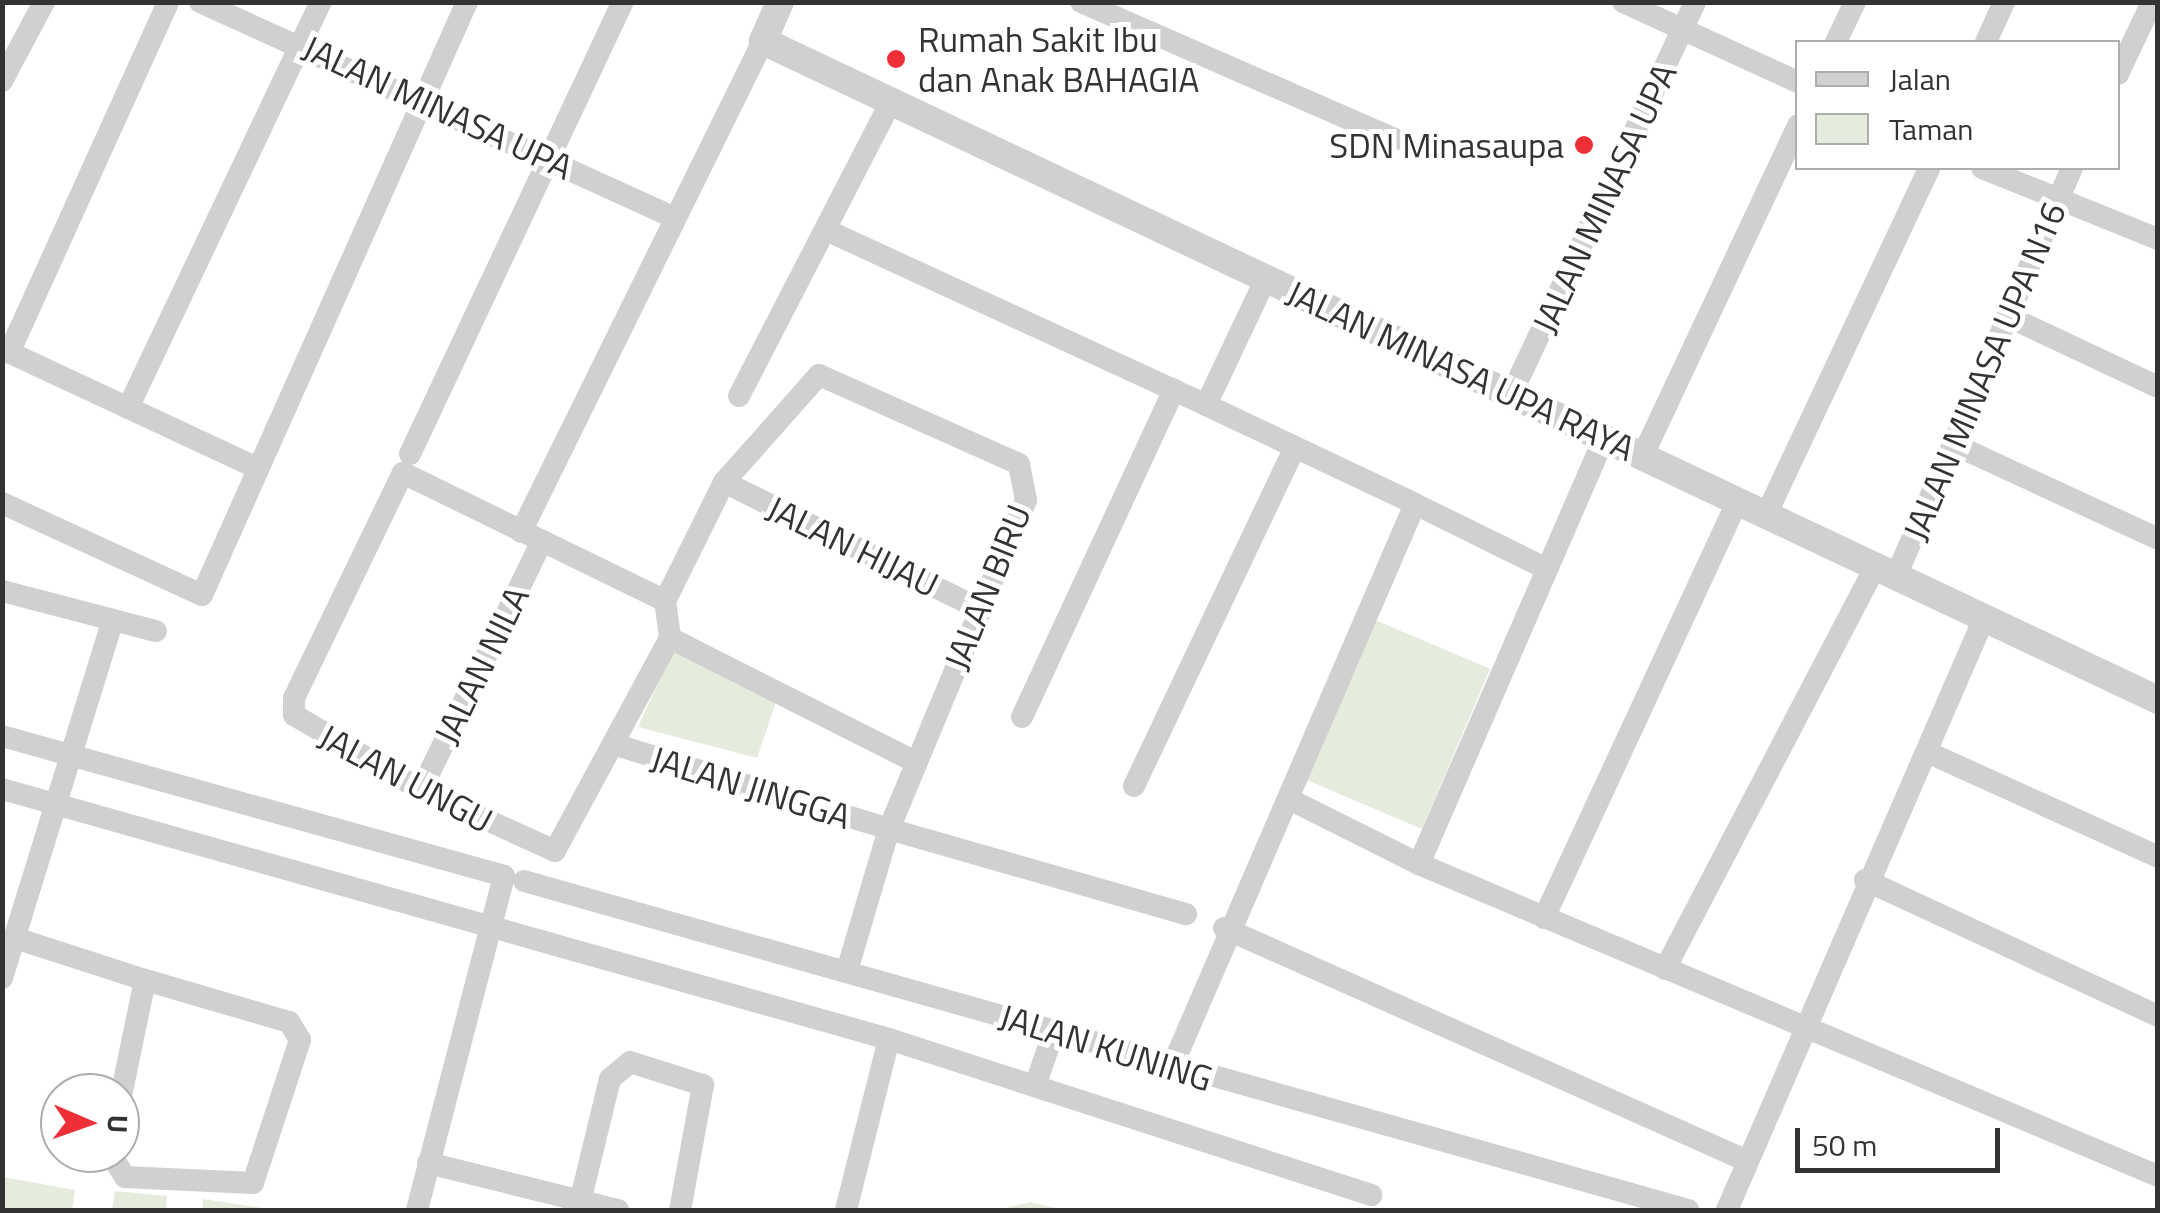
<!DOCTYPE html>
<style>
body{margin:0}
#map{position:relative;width:2160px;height:1213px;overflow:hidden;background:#fff;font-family:"Titillium Web",sans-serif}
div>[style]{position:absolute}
.green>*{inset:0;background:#e5ecde;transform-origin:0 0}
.minor>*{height:22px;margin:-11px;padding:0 11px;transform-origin:11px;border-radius:11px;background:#d0d0d0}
.tertiary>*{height:28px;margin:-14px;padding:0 14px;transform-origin:14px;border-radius:14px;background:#d0d0d0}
.dots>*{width:28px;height:28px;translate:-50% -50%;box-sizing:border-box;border:5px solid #fff;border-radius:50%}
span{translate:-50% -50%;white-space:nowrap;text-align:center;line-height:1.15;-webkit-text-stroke:10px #fff;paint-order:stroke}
.poi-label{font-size:35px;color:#333}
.left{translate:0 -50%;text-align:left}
.right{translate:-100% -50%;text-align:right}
.street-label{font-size:35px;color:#333}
.frame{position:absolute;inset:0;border:5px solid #333;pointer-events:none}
.legend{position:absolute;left:1795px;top:40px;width:325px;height:130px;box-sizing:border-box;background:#fff;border:2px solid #adadad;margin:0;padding:12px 18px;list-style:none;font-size:30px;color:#333}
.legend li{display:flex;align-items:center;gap:20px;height:50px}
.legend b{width:50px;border:2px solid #adadad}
.north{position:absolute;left:40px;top:1073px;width:100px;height:100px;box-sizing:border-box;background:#fff;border:2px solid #adadad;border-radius:50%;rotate:92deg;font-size:28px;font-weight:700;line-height:40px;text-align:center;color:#333}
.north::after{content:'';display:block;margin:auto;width:35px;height:45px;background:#ef2f38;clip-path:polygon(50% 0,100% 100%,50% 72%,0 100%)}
.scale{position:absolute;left:1795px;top:1128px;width:205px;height:45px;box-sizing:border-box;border:5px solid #333;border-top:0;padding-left:12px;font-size:30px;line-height:35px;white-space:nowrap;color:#333;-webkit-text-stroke:8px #fff;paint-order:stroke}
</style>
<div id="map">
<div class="green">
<div style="left:1375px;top:620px;width:125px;height:174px;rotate:23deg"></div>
<div style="clip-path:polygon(681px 632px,782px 684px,757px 758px,638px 727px)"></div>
<div style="clip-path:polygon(3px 1177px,75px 1190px,72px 1210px,3px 1210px)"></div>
<div style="clip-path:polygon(115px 1191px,167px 1196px,166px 1210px,112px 1210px)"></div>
<div style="clip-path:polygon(203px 1199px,275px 1210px,202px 1210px)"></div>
<div style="clip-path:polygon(1030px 1202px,1064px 1210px,998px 1210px)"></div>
</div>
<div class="minor">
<div style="left:200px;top:2px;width:520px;rotate:24.44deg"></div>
<div style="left:1081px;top:2px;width:343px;rotate:23.6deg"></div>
<div style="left:1623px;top:2px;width:192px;rotate:24.6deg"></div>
<div style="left:1836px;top:42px;width:44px;rotate:-64.6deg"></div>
<div style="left:1986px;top:42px;width:44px;rotate:-65.8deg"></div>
<div style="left:2118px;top:74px;width:80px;rotate:-64.7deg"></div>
<div style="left:2px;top:81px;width:89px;rotate:-62deg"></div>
<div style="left:1982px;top:168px;width:190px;rotate:22deg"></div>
<div style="left:826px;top:230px;width:418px;rotate:24.7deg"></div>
<div style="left:1206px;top:405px;width:140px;rotate:-64.7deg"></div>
<div style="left:2007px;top:316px;width:167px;rotate:25.2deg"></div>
<div style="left:2px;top:349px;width:281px;rotate:25deg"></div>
<div style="left:9px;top:353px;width:385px;rotate:-65.6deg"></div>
<div style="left:1512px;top:393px;width:432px;rotate:-64.9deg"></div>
<div style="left:739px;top:396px;width:329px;rotate:-62.7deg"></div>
<div style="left:1206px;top:405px;width:231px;rotate:25.3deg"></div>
<div style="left:128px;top:408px;width:450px;rotate:-64.6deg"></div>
<div style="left:1955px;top:445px;width:224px;rotate:24.8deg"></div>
<div style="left:410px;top:454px;width:500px;rotate:-64.8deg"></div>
<div style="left:1643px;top:455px;width:365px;rotate:-64.8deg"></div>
<div style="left:403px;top:473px;width:292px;rotate:26deg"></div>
<div style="left:665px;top:601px;width:37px;rotate:82deg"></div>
<div style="left:670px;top:638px;width:242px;rotate:118.4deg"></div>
<div style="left:555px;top:851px;width:147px;rotate:-155.5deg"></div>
<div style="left:421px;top:790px;width:147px;rotate:-149.4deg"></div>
<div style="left:294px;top:715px;width:17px;rotate:-90deg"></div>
<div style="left:294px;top:698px;width:250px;rotate:-64.2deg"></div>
<div style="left:724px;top:482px;width:288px;rotate:26.4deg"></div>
<div style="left:2px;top:503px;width:220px;rotate:24.7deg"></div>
<div style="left:202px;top:595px;width:650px;rotate:-65.92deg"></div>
<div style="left:1767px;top:513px;width:381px;rotate:-64.8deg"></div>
<div style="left:521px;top:532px;width:547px;rotate:-63.76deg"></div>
<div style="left:1897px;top:574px;width:442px;rotate:-66.7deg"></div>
<div style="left:2px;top:591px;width:159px;rotate:14.6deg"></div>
<div style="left:665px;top:601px;width:133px;rotate:-63.6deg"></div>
<div style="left:724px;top:482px;width:143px;rotate:-48.4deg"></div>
<div style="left:819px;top:375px;width:219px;rotate:24deg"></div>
<div style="left:1019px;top:464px;width:37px;rotate:79deg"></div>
<div style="left:1026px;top:500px;width:356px;rotate:112.6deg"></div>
<div style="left:889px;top:829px;width:309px;rotate:16deg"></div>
<div style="left:670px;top:638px;width:271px;rotate:26.8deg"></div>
<div style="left:1022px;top:717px;width:361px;rotate:-65.1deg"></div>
<div style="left:2px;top:736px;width:521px;rotate:15.58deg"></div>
<div style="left:504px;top:876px;width:345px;rotate:104.6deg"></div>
<div style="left:613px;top:744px;width:289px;rotate:17.1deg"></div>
<div style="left:889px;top:829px;width:148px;rotate:106.5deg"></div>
<div style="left:1927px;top:752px;width:254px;rotate:24.4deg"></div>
<div style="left:1134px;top:786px;width:375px;rotate:-64.6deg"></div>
<div style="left:2px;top:789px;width:922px;rotate:15.74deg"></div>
<div style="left:889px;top:1039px;width:507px;rotate:17.93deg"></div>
<div style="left:421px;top:790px;width:277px;rotate:-64.1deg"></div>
<div style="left:1289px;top:799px;width:145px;rotate:26.6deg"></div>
<div style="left:1419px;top:864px;width:802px;rotate:22.89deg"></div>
<div style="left:1419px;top:864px;width:464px;rotate:-66.5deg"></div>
<div style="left:1865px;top:880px;width:323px;rotate:24.9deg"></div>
<div style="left:524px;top:881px;width:1210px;rotate:15.78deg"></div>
<div style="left:1544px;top:918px;width:460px;rotate:-65.1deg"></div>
<div style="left:1224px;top:928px;width:570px;rotate:24deg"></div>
<div style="left:15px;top:938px;width:137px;rotate:17.9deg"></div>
<div style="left:145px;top:980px;width:124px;rotate:101.7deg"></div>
<div style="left:1665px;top:969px;width:456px;rotate:-62.4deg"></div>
<div style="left:2px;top:978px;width:375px;rotate:-72.8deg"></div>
<div style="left:1171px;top:1069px;width:615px;rotate:-66.64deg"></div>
<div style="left:1415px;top:504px;width:145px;rotate:26.2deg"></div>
<div style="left:1035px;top:1086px;width:58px;rotate:-70.9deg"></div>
<div style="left:110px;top:1153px;width:28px;rotate:58deg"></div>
<div style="left:125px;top:1177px;width:128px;rotate:2.7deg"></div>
<div style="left:253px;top:1183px;width:151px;rotate:-71.8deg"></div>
<div style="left:300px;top:1040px;width:21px;rotate:-121deg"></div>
<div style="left:289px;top:1022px;width:150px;rotate:-163.7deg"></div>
<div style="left:428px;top:1163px;width:196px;rotate:13.9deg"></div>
<div style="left:580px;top:1202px;width:127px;rotate:-76.3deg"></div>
<div style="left:610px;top:1079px;width:26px;rotate:-40deg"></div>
<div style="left:630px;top:1062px;width:77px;rotate:17.5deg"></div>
<div style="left:703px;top:1085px;width:127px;rotate:100.4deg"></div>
<div style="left:846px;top:1210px;width:176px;rotate:-75.9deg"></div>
<div style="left:1727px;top:1210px;width:648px;rotate:-66.52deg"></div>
</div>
<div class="tertiary">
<div style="left:780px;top:2px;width:43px;rotate:113.6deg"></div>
<div style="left:763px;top:41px;width:1543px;rotate:25.29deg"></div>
</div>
<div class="dots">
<div style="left:896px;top:59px;background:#ef2f38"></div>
<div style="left:1584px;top:145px;background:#ef2f38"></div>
</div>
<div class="poi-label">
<span class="left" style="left:918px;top:59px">Rumah Sakit Ibu<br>dan Anak BAHAGIA</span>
<span class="right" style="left:1564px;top:145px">SDN Minasaupa</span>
</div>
<div class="street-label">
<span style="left:438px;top:107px;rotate:25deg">JALAN MINASA UPA</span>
<span style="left:1604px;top:198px;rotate:-65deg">JALAN MINASA UPA</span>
<span style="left:1461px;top:370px;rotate:25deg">JALAN MINASA UPA RAYA</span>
<span style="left:1984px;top:371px;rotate:-67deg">JALAN MINASA UPA N16</span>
<span style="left:853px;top:546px;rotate:26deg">JALAN HIJAU</span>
<span style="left:987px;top:587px;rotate:-68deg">JALAN BIRU</span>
<span style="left:481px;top:665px;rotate:-64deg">JALAN NILA</span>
<span style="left:406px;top:778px;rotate:28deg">JALAN UNGU</span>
<span style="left:751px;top:787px;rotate:17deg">JALAN JINGGA</span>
<span style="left:1106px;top:1047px;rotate:17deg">JALAN KUNING</span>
</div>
<div class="frame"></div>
<ul class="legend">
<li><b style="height:12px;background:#d0d0d0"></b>Jalan</li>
<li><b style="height:28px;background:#e5ecde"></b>Taman</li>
</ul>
<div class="north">U</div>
<div class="scale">50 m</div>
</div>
